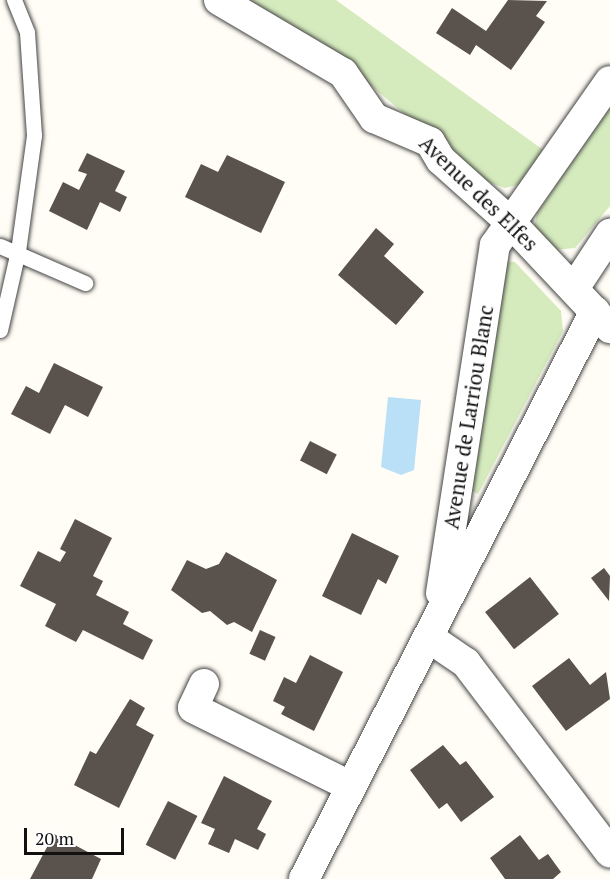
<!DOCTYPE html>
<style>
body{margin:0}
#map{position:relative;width:610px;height:879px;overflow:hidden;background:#fffdf5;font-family:"PT Serif",serif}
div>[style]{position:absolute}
.green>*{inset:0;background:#d5ebbd}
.water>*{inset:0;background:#b9e0f7}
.building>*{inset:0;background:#5a524d;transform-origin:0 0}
.roads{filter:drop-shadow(0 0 2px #444) drop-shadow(0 0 2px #444)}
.service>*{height:15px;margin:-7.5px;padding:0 7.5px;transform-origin:7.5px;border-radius:7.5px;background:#fff}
.minor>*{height:30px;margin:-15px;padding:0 15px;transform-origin:15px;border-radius:15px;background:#fff}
span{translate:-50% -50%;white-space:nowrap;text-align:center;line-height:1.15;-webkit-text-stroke:6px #fff;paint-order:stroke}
.street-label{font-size:21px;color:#111}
.scale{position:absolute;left:24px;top:828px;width:100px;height:27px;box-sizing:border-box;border:3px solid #111;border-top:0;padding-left:8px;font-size:18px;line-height:21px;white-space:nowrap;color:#111;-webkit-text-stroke:4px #fff;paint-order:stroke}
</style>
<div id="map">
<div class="green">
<div style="clip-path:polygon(249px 0,336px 0,546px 152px,521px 184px,505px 188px,485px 181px,315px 39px)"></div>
<div style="clip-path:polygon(610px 106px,610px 206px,575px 248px,555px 250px,534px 229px,537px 213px)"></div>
<div style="clip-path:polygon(502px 261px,515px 262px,561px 311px,563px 331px,478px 494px,467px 488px)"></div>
</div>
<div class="water">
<div style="clip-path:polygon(388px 397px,421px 400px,414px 470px,401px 475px,381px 467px)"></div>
</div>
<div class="building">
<div style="clip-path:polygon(508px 0,547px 1px,536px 16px,545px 22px,511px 70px,476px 45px,470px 55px,436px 33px,452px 8px,486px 31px)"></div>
<div style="clip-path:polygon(87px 153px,125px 171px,115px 191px,127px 197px,120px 212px,100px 202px,87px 230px,49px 211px,63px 182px,79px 190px,87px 174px,78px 171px)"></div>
<div style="clip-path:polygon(227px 155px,285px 182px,261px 233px,185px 197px,201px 164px,218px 172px)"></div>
<div style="clip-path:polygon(376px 228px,394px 244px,384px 256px,424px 292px,396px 325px,338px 275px)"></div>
<div style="clip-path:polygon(54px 363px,103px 387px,88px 417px,65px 405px,50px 434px,11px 414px,26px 386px,39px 393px)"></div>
<div style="left:310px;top:441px;width:30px;height:22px;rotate:27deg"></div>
<div style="clip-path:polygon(75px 519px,112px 538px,93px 576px,103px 581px,96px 595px,129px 612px,123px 624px,153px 640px,143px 660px,83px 630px,76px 642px,45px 626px,56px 604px,20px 586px,38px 551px,60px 562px,66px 552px,60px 549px)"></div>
<div style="clip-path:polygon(352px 533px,399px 556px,386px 584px,378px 579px,361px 615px,322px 596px)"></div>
<div style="clip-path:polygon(226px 552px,277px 580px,252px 632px,234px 622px,227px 625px,210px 611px,202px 613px,171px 590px,187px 560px,206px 569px,219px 564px)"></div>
<div style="clip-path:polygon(604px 568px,610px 576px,609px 601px,591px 578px)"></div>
<div style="left:530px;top:577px;width:47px;height:57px;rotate:52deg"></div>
<div style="left:260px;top:630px;width:17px;height:26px;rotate:24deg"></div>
<div style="clip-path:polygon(310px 655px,343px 672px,314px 731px,281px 714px,285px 707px,273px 701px,284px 677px,296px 683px)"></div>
<div style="clip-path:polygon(569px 658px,590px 685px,606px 672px,610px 699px,566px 731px,532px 686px)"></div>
<div style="clip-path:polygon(130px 699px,145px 708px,136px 725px,154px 735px,119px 808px,74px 785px,90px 751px,96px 754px)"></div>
<div style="clip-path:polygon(443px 745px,460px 765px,466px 761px,494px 797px,461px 822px,447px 803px,439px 809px,410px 770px)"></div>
<div style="clip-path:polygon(224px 776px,272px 801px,257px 829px,266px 834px,258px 850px,235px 839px,229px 853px,208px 844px,215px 829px,201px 823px)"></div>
<div style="left:168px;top:801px;width:33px;height:49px;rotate:27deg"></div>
<div style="clip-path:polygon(54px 834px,101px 859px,92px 879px,30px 879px)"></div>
<div style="clip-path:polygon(520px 835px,539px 860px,548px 854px,561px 872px,553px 879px,505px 879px,490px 858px)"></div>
</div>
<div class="roads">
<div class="service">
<div style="left:0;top:246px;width:93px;rotate:23.5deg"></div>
<div style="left:0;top:330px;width:81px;rotate:-77.2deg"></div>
<div style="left:18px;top:251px;width:117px;rotate:-82.1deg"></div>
<div style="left:34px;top:135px;width:103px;rotate:-93.9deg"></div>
<div style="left:27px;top:32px;width:35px;rotate:-112deg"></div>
</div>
<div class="minor">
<div style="left:219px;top:0;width:144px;rotate:30.5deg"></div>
<div style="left:343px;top:73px;width:55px;rotate:55.4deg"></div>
<div style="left:374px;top:118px;width:61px;rotate:23.2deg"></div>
<div style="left:430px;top:142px;width:21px;rotate:59deg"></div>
<div style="left:441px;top:160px;width:93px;rotate:41.9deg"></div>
<div style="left:510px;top:222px;width:146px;rotate:46.7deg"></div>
<div style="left:575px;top:287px;width:64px;rotate:-56.6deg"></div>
<div style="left:441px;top:593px;width:352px;rotate:-81.2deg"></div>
<div style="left:495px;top:245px;width:200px;rotate:-55deg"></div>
<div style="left:428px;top:637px;width:46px;rotate:34.4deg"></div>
<div style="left:466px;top:663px;width:238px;rotate:52.8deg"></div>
<div style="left:204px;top:684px;width:26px;rotate:115deg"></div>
<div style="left:193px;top:708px;width:175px;rotate:26.4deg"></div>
<div style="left:304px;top:879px;width:638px;rotate:-62.87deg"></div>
</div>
</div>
<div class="street-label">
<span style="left:479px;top:193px;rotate:44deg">Avenue des Elfes</span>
<span style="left:468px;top:417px;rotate:-81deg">Avenue de Larriou Blanc</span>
</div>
<div class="scale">20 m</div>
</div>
